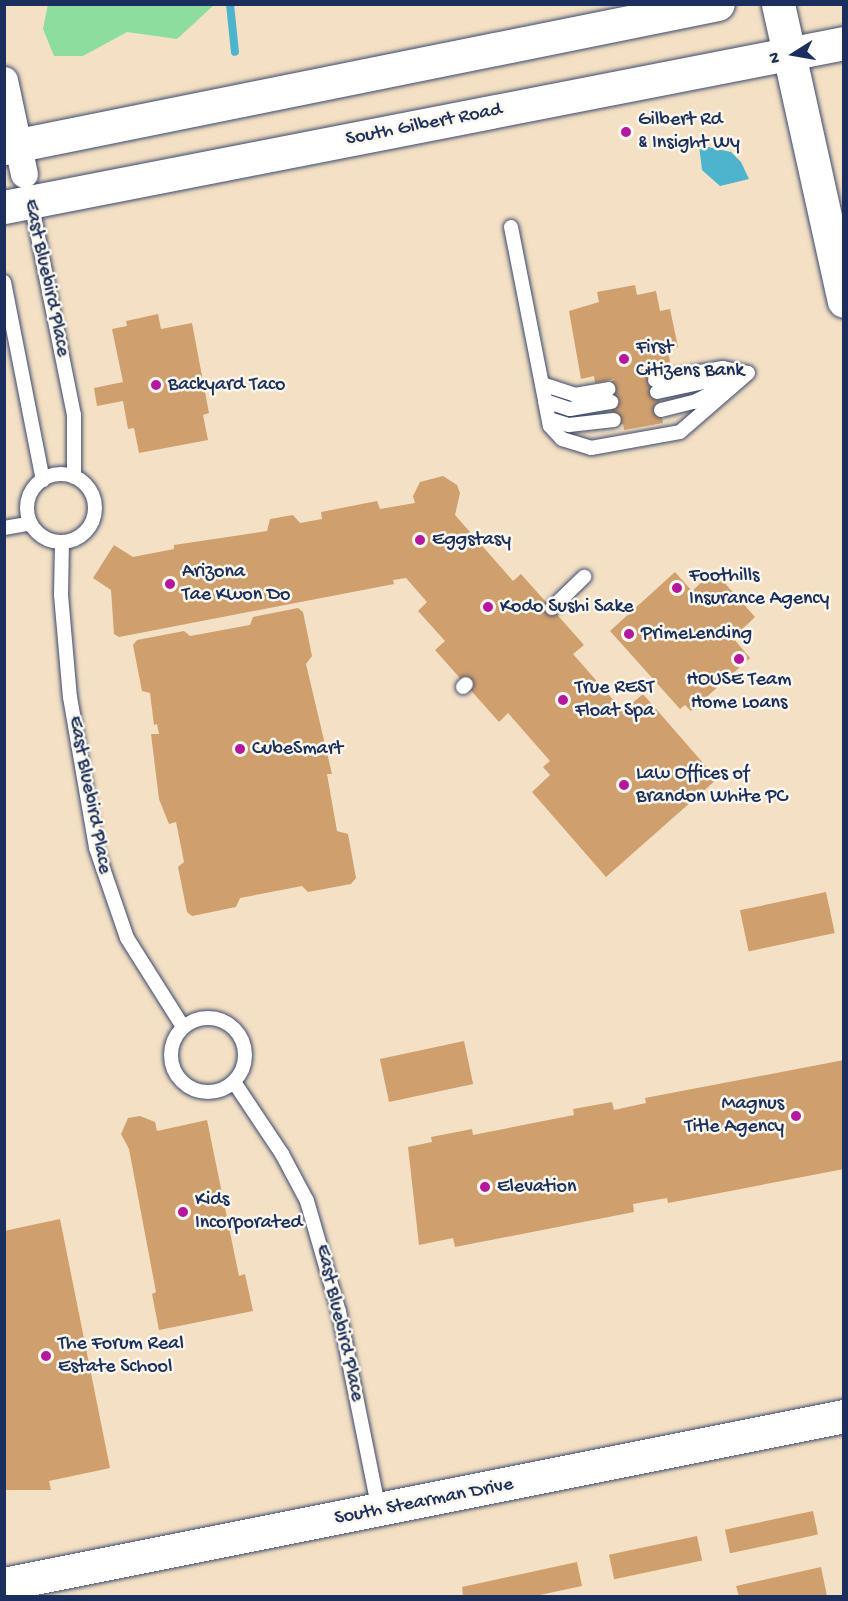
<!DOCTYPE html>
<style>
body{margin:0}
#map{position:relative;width:848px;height:1601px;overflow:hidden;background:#f4e0c4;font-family:"Gochi Hand",sans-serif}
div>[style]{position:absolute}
.green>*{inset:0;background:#8cdd9e}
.water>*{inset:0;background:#4eb3cd}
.stream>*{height:8px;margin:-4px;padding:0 4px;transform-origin:4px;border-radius:4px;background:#4eb3cd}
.building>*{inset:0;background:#d09f6e;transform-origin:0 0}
.roads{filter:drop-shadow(0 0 2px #3c4a6d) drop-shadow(0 0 2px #3c4a6d)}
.lane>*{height:14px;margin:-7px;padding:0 7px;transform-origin:7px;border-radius:7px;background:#fff}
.lane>.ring{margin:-7px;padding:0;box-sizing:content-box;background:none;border:14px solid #fff;border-radius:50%}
.street>*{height:27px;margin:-13.5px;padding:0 13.5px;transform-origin:13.5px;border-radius:13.5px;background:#fff}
.secondary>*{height:33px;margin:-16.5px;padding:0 16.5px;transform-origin:16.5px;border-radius:16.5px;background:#fff}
.primary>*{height:33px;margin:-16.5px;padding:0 16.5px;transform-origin:16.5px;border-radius:16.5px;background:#fff}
.dots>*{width:16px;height:16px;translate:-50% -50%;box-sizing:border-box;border:3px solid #fbf7ec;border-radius:50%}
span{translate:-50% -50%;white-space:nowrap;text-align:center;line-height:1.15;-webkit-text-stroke:5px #fbf7ec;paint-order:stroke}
.poi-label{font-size:20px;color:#1b2f5e}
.left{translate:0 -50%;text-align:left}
.right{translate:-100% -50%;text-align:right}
.street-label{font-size:20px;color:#1b2f5e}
.frame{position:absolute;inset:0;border:6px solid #1b2f5e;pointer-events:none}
.north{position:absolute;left:764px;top:24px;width:60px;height:60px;-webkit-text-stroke:4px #fbf7ec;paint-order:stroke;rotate:259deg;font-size:16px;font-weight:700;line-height:24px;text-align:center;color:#1b2f5e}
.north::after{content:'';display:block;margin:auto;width:21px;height:27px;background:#1b2f5e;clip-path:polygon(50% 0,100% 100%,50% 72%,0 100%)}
</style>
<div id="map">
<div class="green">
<div style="clip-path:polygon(48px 4px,214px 4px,214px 5px,177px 39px,127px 32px,83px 56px,54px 56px,43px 29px)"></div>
</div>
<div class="water">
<div style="clip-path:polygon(699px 145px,731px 152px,741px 162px,749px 179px,720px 186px,702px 170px)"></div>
</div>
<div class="stream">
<div style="left:230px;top:4px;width:48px;rotate:84.1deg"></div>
</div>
<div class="building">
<div style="clip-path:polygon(635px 285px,637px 295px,656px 291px,660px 311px,670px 309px,678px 347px,668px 349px,671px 369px,653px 372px,663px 423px,624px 430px,623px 424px,615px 426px,607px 384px,615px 379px,595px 383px,594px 376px,581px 379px,569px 311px,599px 302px,597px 292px)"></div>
<div style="clip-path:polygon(158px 314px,161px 329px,192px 323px,209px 413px,203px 415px,208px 440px,139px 453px,134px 428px,128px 429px,123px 401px,97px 406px,94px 388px,123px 382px,112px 329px,127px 326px,126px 321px)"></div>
<div style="clip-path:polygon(443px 476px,457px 485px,460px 493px,455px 515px,513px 581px,521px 574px,584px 645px,573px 654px,623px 711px,643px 694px,717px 779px,606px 877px,532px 792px,550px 775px,543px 767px,550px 761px,508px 713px,499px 722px,435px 650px,445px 641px,418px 611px,427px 602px,406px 578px,393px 580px,394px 584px,119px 637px,114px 634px,111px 590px,93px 578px,114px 545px,133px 557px,174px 549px,174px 545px,267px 531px,270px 519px,293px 515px,300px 523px,322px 519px,321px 512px,377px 501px,380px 509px,415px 503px,413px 496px,420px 482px)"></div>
<div style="clip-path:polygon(714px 571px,755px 617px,733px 638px,750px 658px,691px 711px,685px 705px,680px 709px,610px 631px,675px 572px,692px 591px)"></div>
<div style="clip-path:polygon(298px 608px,303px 612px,312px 656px,306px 664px,332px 774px,327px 774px,337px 831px,348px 834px,356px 878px,351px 884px,308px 892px,302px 886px,240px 898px,236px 907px,192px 916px,187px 912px,178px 867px,184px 862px,176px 822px,169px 824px,159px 799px,151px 734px,159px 734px,157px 724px,154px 725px,150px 693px,142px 691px,133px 645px,137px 640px,184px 631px,190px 636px,250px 625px,253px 617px)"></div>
<div style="left:826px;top:892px;width:42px;height:88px;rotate:78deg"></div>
<div style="left:464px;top:1041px;width:44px;height:86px;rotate:78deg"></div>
<div style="clip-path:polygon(844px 1060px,844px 1169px,668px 1203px,667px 1198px,633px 1204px,634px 1212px,455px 1247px,453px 1238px,419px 1245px,408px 1147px,432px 1142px,431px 1137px,472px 1129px,473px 1135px,574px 1115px,573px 1109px,612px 1102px,614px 1110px,646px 1103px,645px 1098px)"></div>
<div style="clip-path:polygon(140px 1116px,155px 1122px,157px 1131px,207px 1120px,239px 1276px,245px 1274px,253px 1311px,159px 1330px,152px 1294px,156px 1292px,129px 1149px,121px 1134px,128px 1118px)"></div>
<div style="clip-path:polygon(60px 1219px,110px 1468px,49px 1481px,51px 1490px,4px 1490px,4px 1231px)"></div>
<div style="left:813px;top:1511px;width:24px;height:90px;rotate:78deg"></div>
<div style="left:697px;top:1536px;width:25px;height:90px;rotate:78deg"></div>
<div style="clip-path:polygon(577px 1562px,582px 1586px,535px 1596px,463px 1596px,462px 1587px)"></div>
<div style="clip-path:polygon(821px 1567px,827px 1596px,739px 1596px,736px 1586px)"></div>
</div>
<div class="roads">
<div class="lane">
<div style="left:31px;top:202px;width:217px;rotate:78.6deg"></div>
<div style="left:74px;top:415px;width:62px;rotate:90deg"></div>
<div style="left:511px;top:227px;width:177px;rotate:78.9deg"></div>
<div style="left:545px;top:401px;width:26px;rotate:18deg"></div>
<div style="left:570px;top:409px;width:42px;rotate:-9.7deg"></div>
<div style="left:4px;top:282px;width:202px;rotate:78.9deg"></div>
<div style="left:655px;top:380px;width:69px;rotate:-10deg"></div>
<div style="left:723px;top:368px;width:25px;rotate:11deg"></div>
<div style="left:542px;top:384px;width:35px;rotate:18deg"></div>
<div style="left:575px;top:395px;width:34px;rotate:-10deg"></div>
<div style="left:657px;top:392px;width:82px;rotate:-12deg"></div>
<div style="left:545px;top:401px;width:25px;rotate:79deg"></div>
<div style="left:550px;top:426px;width:18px;rotate:47deg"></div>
<div style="left:562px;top:439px;width:30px;rotate:17deg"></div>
<div style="left:591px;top:448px;width:90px;rotate:-10.2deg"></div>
<div style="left:680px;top:432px;width:90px;rotate:-40.9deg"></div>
<div style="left:661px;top:410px;width:34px;rotate:-14deg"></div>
<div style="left:694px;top:402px;width:36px;rotate:-27deg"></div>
<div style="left:549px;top:419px;width:21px;rotate:17deg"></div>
<div style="left:569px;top:425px;width:45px;rotate:-6.3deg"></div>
<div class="ring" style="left:27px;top:474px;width:54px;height:54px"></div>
<div style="left:4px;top:528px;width:27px;rotate:-10deg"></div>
<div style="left:62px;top:543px;width:52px;rotate:91.1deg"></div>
<div style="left:61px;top:595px;width:102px;rotate:85deg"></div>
<div style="left:70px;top:697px;width:153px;rotate:80.2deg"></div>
<div style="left:96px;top:848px;width:95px;rotate:71deg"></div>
<div style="left:127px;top:938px;width:105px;rotate:57.8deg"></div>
<div style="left:552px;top:608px;width:45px;rotate:-44.1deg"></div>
<div style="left:463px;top:687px;width:4px;rotate:-45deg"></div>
<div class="ring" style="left:171px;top:1018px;width:60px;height:60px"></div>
<div style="left:234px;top:1082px;width:87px;rotate:56.3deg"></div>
<div style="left:282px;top:1154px;width:53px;rotate:62deg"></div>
<div style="left:307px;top:1201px;width:116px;rotate:73.9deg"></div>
<div style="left:339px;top:1312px;width:202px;rotate:78.6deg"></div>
</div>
<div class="street">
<div style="left:4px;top:80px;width:96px;rotate:78deg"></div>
</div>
<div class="secondary">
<div style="left:778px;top:4px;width:304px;rotate:77.5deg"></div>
<div style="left:4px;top:1584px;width:857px;rotate:-11.31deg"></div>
</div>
<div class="primary">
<div style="left:4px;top:148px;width:728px;rotate:-11.4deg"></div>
<div style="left:4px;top:207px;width:856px;rotate:-11.05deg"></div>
</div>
</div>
<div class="dots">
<div style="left:626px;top:132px;background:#b5179e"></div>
<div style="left:624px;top:359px;background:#b5179e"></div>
<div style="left:156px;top:385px;background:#b5179e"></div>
<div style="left:420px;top:540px;background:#b5179e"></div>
<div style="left:170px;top:584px;background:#b5179e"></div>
<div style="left:677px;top:588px;background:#b5179e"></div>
<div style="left:488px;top:607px;background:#b5179e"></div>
<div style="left:629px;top:634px;background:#b5179e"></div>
<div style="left:739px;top:659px;background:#b5179e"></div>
<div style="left:563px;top:700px;background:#b5179e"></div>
<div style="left:240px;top:749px;background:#b5179e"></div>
<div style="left:624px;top:785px;background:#b5179e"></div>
<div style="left:796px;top:1116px;background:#b5179e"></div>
<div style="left:485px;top:1187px;background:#b5179e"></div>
<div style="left:183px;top:1212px;background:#b5179e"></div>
<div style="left:46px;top:1356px;background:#b5179e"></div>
</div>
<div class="poi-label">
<span class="left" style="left:638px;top:132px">Gilbert Rd<br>&amp; Insight Wy</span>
<span class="left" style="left:636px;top:360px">First<br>Citizens Bank</span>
<span class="left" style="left:168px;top:385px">Backyard Taco</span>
<span class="left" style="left:432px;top:540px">Eggstasy</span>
<span class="left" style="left:182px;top:584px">Arizona<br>Tae Kwon Do</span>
<span class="left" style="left:689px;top:588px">Foothills<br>Insurance Agency</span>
<span class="left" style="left:500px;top:607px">Kodo Sushi Sake</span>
<span class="left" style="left:641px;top:634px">PrimeLending</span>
<span style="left:739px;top:692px">HOUSE Team<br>Home Loans</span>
<span class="left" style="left:575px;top:700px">True REST<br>Float Spa</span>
<span class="left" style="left:252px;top:749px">CubeSmart</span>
<span class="left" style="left:636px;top:786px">Law Offices of<br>Brandon White PC</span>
<span class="right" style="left:784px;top:1116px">Magnus<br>Title Agency</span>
<span class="left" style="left:497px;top:1187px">Elevation</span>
<span class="left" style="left:195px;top:1212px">Kids<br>Incorporated</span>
<span class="left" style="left:58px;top:1356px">The Forum Real<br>Estate School</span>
</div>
<div class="street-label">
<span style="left:424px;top:125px;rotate:-11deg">South Gilbert Road</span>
<span style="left:46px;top:278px;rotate:78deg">East Bluebird Place</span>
<span style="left:89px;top:795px;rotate:79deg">East Bluebird Place</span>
<span style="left:339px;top:1323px;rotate:77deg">East Bluebird Place</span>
<span style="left:424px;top:1502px;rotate:-11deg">South Stearman Drive</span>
</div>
<div class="frame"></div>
<div class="north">N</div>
</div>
